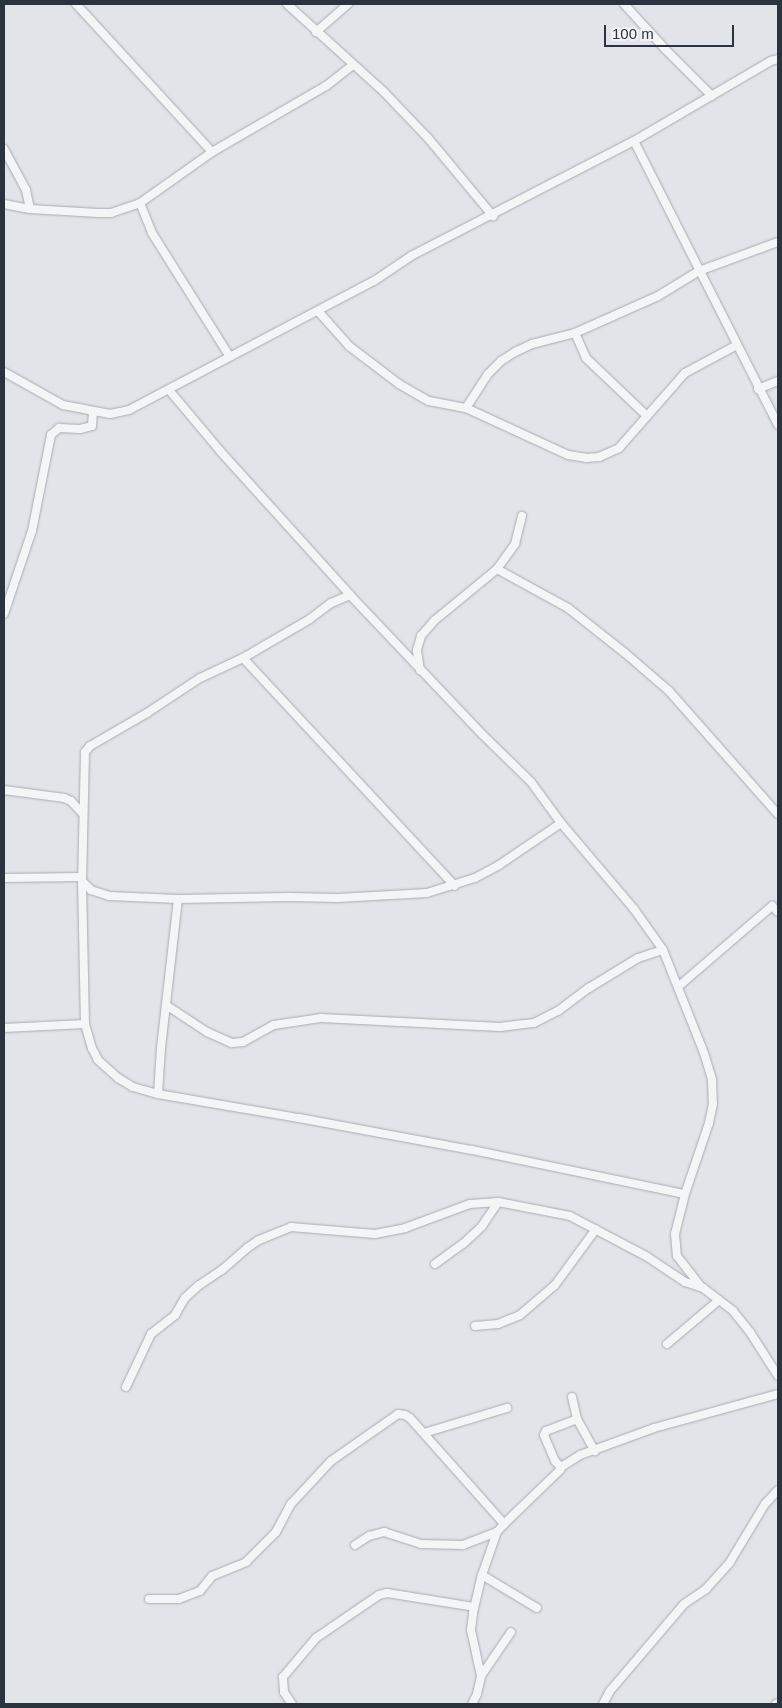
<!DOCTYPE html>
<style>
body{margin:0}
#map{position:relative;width:782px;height:1708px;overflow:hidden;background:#e1e4e9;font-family:Arial,sans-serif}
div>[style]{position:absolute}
.roads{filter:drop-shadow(0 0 1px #a7abb3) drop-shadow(0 0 1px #a7abb3)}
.street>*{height:8px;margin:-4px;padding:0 4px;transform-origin:4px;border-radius:4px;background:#f4f5f7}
span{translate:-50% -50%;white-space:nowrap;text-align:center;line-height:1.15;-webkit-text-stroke:4.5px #f1f3f6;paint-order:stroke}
.frame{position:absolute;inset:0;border:5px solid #2b333f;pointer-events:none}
.scale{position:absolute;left:604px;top:25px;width:130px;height:22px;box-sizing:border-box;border:2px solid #2b333f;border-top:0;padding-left:6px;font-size:15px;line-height:18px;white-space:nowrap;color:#2b333f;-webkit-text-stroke:4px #f1f3f6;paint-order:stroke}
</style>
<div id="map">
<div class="roads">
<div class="street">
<div style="left:76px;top:4px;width:201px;rotate:47.4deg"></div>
<div style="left:287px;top:4px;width:131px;rotate:42.2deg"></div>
<div style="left:384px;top:92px;width:64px;rotate:46.3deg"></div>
<div style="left:428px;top:138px;width:102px;rotate:50.2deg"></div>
<div style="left:624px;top:4px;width:62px;rotate:47.6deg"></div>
<div style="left:666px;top:50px;width:65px;rotate:45deg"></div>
<div style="left:316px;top:32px;width:43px;rotate:-41.2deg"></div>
<div style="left:634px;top:141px;width:318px;rotate:63.1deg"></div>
<div style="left:4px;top:149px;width:47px;rotate:61.8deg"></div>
<div style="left:26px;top:190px;width:19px;rotate:78deg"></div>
<div style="left:140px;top:203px;width:32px;rotate:68deg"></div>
<div style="left:152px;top:233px;width:146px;rotate:57.8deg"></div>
<div style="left:4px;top:204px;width:26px;rotate:11deg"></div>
<div style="left:30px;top:209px;width:68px;rotate:3.4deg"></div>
<div style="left:98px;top:213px;width:13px"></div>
<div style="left:111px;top:213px;width:31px;rotate:-19deg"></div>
<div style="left:140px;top:203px;width:88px;rotate:-35.3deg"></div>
<div style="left:212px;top:152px;width:132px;rotate:-30.1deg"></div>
<div style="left:326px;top:86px;width:34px;rotate:-38deg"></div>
<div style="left:318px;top:311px;width:47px;rotate:48.5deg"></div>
<div style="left:349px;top:346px;width:63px;rotate:37.2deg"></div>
<div style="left:399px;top:384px;width:34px;rotate:30deg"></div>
<div style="left:429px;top:401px;width:38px;rotate:11deg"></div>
<div style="left:466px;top:408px;width:112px;rotate:24.7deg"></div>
<div style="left:568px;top:455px;width:18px;rotate:9deg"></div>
<div style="left:586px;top:458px;width:13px;rotate:-4deg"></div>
<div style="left:599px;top:457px;width:22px;rotate:-24deg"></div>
<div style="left:619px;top:448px;width:100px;rotate:-48.7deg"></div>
<div style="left:685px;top:373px;width:59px;rotate:-28.3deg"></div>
<div style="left:575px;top:333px;width:27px;rotate:66deg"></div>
<div style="left:586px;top:358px;width:84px;rotate:43.6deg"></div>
<div style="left:4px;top:372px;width:68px;rotate:29.2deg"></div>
<div style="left:63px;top:405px;width:48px;rotate:10.8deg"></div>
<div style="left:110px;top:414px;width:19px;rotate:-12deg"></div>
<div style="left:129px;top:410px;width:277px;rotate:-27.8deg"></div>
<div style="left:374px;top:281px;width:45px;rotate:-34deg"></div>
<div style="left:411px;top:256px;width:251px;rotate:-27.3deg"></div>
<div style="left:634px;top:141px;width:159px;rotate:-30.3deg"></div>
<div style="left:771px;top:61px;width:7px;rotate:-16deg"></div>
<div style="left:758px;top:389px;width:22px;rotate:-22deg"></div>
<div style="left:169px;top:390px;width:81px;rotate:50deg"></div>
<div style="left:221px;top:452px;width:193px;rotate:47.9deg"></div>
<div style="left:350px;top:595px;width:193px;rotate:46.5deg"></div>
<div style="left:483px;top:735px;width:67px;rotate:44.4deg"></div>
<div style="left:531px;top:782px;width:51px;rotate:53.8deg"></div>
<div style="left:561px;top:823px;width:113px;rotate:49.7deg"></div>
<div style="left:634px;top:909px;width:50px;rotate:54.7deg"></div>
<div style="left:663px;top:950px;width:111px;rotate:68.3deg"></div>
<div style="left:704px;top:1053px;width:28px;rotate:73deg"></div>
<div style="left:712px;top:1080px;width:24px;rotate:88deg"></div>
<div style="left:713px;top:1104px;width:19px;rotate:102deg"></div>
<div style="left:709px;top:1123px;width:75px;rotate:108.7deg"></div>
<div style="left:685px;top:1194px;width:41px;rotate:104deg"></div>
<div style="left:675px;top:1234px;width:22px;rotate:85deg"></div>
<div style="left:677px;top:1256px;width:39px;rotate:52deg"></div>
<div style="left:466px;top:408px;width:40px;rotate:-57.1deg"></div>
<div style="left:488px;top:374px;width:18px;rotate:-45deg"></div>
<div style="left:501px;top:361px;width:17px;rotate:-33deg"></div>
<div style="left:515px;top:352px;width:19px;rotate:-25deg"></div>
<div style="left:532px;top:344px;width:44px;rotate:-14.3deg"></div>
<div style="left:575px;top:333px;width:91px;rotate:-24deg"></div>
<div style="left:658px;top:296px;width:48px;rotate:-31.4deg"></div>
<div style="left:699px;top:271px;width:84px;rotate:-20.2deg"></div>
<div style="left:497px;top:569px;width:81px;rotate:28.8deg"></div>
<div style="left:568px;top:608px;width:73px;rotate:38.3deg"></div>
<div style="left:625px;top:653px;width:58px;rotate:40.8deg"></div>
<div style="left:669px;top:691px;width:164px;rotate:48.5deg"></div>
<div style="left:350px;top:595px;width:21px;rotate:157deg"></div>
<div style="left:331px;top:603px;width:26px;rotate:143deg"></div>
<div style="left:310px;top:619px;width:78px;rotate:149.8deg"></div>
<div style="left:243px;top:658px;width:47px;rotate:155.1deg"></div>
<div style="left:200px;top:678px;width:64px;rotate:146.6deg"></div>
<div style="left:147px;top:713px;width:66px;rotate:149.9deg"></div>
<div style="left:90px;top:746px;width:8px;rotate:130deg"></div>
<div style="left:85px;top:752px;width:129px;rotate:91.3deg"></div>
<div style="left:82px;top:881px;width:143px;rotate:88.8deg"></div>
<div style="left:85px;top:1024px;width:25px;rotate:74deg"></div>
<div style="left:92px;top:1048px;width:13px;rotate:63deg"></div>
<div style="left:98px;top:1060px;width:27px;rotate:42deg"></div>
<div style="left:118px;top:1078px;width:17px;rotate:31deg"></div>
<div style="left:133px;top:1087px;width:26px;rotate:16deg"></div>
<div style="left:158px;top:1094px;width:143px;rotate:9.7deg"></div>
<div style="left:299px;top:1118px;width:176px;rotate:10.5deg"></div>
<div style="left:472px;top:1150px;width:217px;rotate:11.7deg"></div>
<div style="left:4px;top:614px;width:88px;rotate:-71.4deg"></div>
<div style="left:32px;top:531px;width:98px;rotate:-78.8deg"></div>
<div style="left:51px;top:435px;width:11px;rotate:-41deg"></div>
<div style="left:59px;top:428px;width:21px;rotate:3deg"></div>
<div style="left:80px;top:429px;width:12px;rotate:-14deg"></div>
<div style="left:92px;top:426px;width:14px;rotate:-86deg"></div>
<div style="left:243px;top:658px;width:311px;rotate:47.1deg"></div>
<div style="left:420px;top:670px;width:20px;rotate:-99deg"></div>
<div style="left:417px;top:650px;width:15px;rotate:-74deg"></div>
<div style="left:421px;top:636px;width:21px;rotate:-49deg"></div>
<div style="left:435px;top:620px;width:80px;rotate:-39.4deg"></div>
<div style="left:497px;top:569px;width:31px;rotate:-54deg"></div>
<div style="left:515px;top:544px;width:29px;rotate:-76deg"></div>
<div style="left:4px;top:790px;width:61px;rotate:7.6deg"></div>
<div style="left:64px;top:798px;width:8px;rotate:23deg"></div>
<div style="left:71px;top:801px;width:16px;rotate:47deg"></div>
<div style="left:4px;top:878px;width:78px;rotate:-0.7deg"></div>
<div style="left:82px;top:881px;width:13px;rotate:45deg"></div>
<div style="left:91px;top:890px;width:19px;rotate:18deg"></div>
<div style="left:109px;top:896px;width:69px;rotate:2.5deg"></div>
<div style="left:178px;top:899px;width:111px;rotate:-1deg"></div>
<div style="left:289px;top:897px;width:49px;rotate:1.2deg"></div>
<div style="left:338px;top:898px;width:89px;rotate:-3.2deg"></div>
<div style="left:427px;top:893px;width:50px;rotate:-17.4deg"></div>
<div style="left:475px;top:878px;width:27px;rotate:-28deg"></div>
<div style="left:499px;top:865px;width:75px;rotate:-34.1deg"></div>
<div style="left:679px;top:986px;width:123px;rotate:-40.7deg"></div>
<div style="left:772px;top:906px;width:8px;rotate:45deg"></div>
<div style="left:166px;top:1005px;width:49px;rotate:33.4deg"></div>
<div style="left:207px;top:1032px;width:27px;rotate:24deg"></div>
<div style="left:232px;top:1043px;width:11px;rotate:-5deg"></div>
<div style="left:243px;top:1042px;width:35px;rotate:-29deg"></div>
<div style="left:274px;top:1025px;width:48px;rotate:-8.5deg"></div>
<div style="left:321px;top:1018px;width:179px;rotate:2.9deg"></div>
<div style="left:500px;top:1027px;width:34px;rotate:-7deg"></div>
<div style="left:534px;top:1023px;width:27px;rotate:-27deg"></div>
<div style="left:558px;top:1011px;width:39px;rotate:-37deg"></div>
<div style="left:589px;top:988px;width:57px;rotate:-31.5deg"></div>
<div style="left:638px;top:958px;width:26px;rotate:-18deg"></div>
<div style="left:4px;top:1028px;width:81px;rotate:-2.8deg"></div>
<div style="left:158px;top:1094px;width:46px;rotate:-86.3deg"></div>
<div style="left:161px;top:1048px;width:150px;rotate:-83.5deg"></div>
<div style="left:435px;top:1264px;width:34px;rotate:-36deg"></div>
<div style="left:463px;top:1244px;width:26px;rotate:-43deg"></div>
<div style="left:482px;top:1226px;width:29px;rotate:-56deg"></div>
<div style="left:475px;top:1326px;width:23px;rotate:-5deg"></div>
<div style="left:498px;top:1324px;width:24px;rotate:-22deg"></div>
<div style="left:520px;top:1315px;width:46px;rotate:-40.6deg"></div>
<div style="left:555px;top:1285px;width:69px;rotate:-53.8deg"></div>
<div style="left:667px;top:1344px;width:68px;rotate:-40.2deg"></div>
<div style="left:126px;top:1387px;width:59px;rotate:-64.7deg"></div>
<div style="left:151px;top:1334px;width:31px;rotate:-38deg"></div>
<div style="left:175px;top:1315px;width:20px;rotate:-60deg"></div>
<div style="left:185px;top:1298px;width:18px;rotate:-43deg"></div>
<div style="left:198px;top:1286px;width:29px;rotate:-34deg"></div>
<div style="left:222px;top:1270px;width:33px;rotate:-41deg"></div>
<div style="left:247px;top:1248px;width:14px;rotate:-34deg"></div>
<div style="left:259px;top:1240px;width:35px;rotate:-22deg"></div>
<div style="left:291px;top:1227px;width:84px;rotate:4.8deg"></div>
<div style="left:375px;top:1234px;width:31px;rotate:-11deg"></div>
<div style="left:405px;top:1228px;width:69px;rotate:-20.3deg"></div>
<div style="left:470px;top:1204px;width:28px;rotate:-4deg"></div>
<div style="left:498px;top:1202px;width:73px;rotate:11deg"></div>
<div style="left:570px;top:1216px;width:86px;rotate:27.8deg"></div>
<div style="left:646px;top:1256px;width:47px;rotate:33.7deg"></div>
<div style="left:685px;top:1282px;width:19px;rotate:18deg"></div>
<div style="left:703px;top:1288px;width:38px;rotate:37deg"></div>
<div style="left:733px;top:1311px;width:27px;rotate:51deg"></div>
<div style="left:750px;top:1332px;width:52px;rotate:57.5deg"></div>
<div style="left:572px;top:1397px;width:23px;rotate:77deg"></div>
<div style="left:577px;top:1419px;width:37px;rotate:61deg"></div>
<div style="left:424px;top:1433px;width:87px;rotate:-16.8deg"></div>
<div style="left:561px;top:1467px;width:8px;rotate:-135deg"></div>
<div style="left:555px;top:1461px;width:28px;rotate:-113deg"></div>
<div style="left:544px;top:1435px;width:4px;rotate:-63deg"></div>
<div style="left:546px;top:1431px;width:33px;rotate:-21deg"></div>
<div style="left:355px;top:1545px;width:17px;rotate:-33deg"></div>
<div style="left:369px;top:1536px;width:16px;rotate:-15deg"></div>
<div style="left:384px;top:1532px;width:39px;rotate:18deg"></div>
<div style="left:421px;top:1544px;width:42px;rotate:1.4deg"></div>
<div style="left:463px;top:1545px;width:36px;rotate:-21deg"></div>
<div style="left:482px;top:1575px;width:64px;rotate:31deg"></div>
<div style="left:149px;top:1599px;width:30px"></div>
<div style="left:179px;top:1599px;width:22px;rotate:-21deg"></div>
<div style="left:200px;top:1591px;width:19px;rotate:-51deg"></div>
<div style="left:212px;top:1576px;width:37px;rotate:-22deg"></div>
<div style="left:246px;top:1562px;width:42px;rotate:-45deg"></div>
<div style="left:276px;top:1532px;width:32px;rotate:-62deg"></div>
<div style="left:291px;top:1504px;width:59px;rotate:-47.1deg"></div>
<div style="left:331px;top:1461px;width:82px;rotate:-35deg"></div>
<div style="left:398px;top:1414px;width:7px;rotate:8deg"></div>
<div style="left:405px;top:1415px;width:6px;rotate:31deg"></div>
<div style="left:410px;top:1418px;width:142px;rotate:48.4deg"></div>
<div style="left:481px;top:1676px;width:53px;rotate:-55.7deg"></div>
<div style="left:292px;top:1704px;width:14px;rotate:-124deg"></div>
<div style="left:284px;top:1692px;width:15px;rotate:-94deg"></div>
<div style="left:283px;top:1677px;width:51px;rotate:-49.8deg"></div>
<div style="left:316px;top:1638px;width:76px;rotate:-34.3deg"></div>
<div style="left:379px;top:1595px;width:8px;rotate:-14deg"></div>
<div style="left:387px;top:1593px;width:88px;rotate:9.1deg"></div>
<div style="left:472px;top:1704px;width:11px;rotate:-63deg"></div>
<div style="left:477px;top:1694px;width:18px;rotate:-77deg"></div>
<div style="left:481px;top:1676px;width:47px;rotate:-102.3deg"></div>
<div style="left:471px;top:1630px;width:17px;rotate:-83deg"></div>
<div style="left:473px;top:1613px;width:39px;rotate:-77deg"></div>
<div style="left:482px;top:1575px;width:46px;rotate:-70.8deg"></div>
<div style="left:497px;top:1532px;width:11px;rotate:-49deg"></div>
<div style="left:504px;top:1524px;width:78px;rotate:-44deg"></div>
<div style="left:560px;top:1470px;width:3px;rotate:-72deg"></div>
<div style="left:561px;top:1467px;width:22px;rotate:-32deg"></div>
<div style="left:580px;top:1455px;width:79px;rotate:-20deg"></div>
<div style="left:654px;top:1428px;width:129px;rotate:-15.3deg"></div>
<div style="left:603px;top:1704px;width:15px;rotate:-62deg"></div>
<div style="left:610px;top:1691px;width:114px;rotate:-49.6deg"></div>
<div style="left:684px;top:1604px;width:27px;rotate:-34deg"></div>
<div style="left:706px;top:1589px;width:36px;rotate:-48deg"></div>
<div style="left:730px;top:1562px;width:68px;rotate:-58.9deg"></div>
<div style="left:765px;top:1504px;width:19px;rotate:-47deg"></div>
<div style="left:776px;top:1704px;width:2px;rotate:-27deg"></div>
</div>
</div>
<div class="frame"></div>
<div class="scale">100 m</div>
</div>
